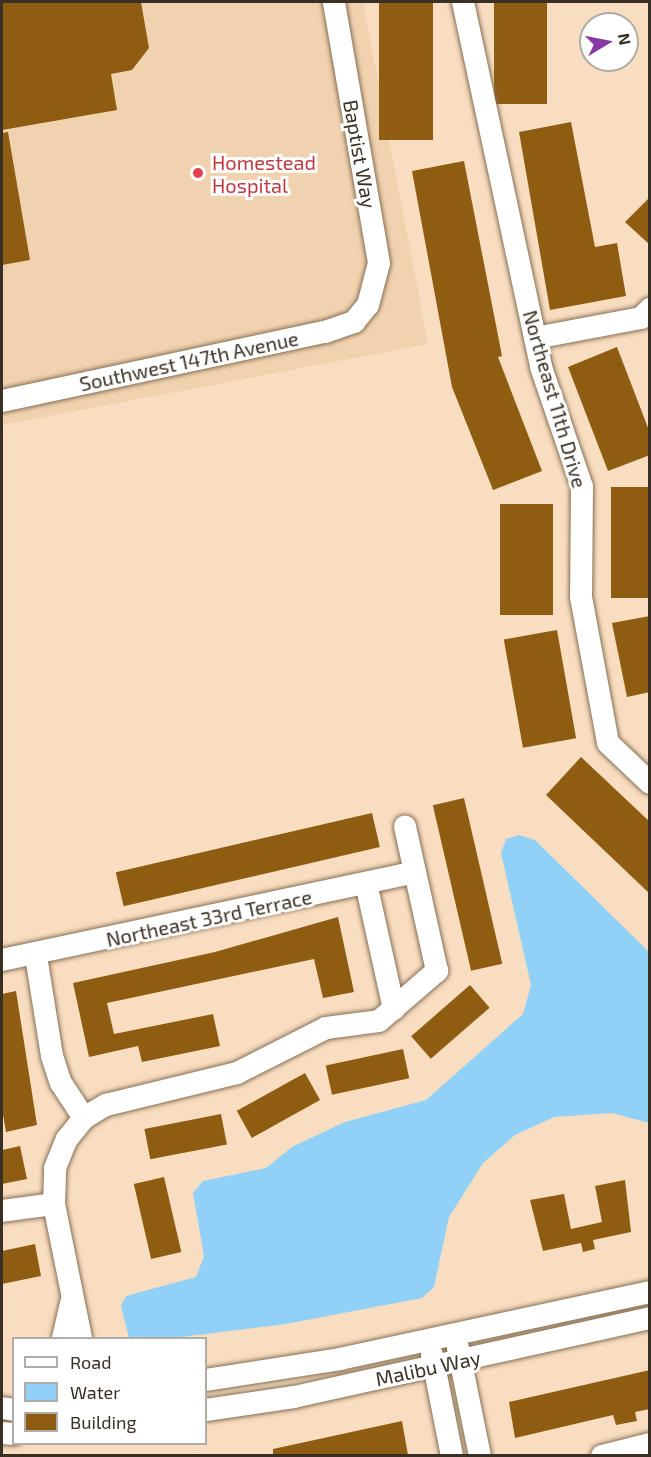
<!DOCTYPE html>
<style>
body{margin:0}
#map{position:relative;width:651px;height:1457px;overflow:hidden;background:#f8ddc0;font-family:"Exo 2",sans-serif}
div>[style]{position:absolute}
.built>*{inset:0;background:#f1d2af}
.water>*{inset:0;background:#91d1f8}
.building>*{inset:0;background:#8f5d12;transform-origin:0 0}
.roads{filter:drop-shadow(0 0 2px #866f54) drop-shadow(0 0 2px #866f54)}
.minor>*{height:22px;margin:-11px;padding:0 11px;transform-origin:11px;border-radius:11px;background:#fff}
.dots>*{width:16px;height:16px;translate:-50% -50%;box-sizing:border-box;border:3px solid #fff;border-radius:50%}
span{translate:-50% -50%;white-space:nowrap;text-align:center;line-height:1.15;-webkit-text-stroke:6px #fff;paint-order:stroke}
.street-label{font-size:20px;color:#392f23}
.health-label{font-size:20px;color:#be3a42}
.left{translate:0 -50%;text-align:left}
.frame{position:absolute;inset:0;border:3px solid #392f23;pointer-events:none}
.legend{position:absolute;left:12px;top:1337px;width:195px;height:108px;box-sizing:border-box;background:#fff;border:2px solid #b0aca7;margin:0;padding:8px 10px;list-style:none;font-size:18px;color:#392f23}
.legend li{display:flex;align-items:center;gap:12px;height:30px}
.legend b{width:30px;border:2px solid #b0aca7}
.north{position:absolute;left:579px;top:12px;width:60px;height:60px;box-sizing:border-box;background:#fff;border:2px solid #b0aca7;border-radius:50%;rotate:80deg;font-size:16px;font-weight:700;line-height:24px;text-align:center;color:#392f23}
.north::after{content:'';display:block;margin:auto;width:21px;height:27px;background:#8a38a8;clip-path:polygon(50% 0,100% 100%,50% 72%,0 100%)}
</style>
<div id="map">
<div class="built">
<div style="clip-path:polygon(2px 2px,363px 2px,428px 344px,2px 425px)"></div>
</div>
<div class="water">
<div style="clip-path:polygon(519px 835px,535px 840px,649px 952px,649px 1123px,612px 1113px,554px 1117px,515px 1135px,483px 1163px,449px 1217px,434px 1287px,422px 1298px,286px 1324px,173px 1338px,129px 1338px,121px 1306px,126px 1296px,196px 1277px,204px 1256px,193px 1193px,203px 1181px,266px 1168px,292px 1147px,345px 1122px,426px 1100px,523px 1014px,531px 985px,501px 853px,506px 839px)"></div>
</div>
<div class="building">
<div style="clip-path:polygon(2px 2px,141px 2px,149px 48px,132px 70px,111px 74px,117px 110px,2px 130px)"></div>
<div style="left:379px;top:2px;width:54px;height:138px"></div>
<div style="left:494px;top:2px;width:53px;height:102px"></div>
<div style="clip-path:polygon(571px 122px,595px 247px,617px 243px,626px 296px,550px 310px,519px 132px)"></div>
<div style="clip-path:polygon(8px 132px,30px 260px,2px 265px,2px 133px)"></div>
<div style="clip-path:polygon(464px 161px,502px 356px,498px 357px,542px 471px,493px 490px,452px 387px,412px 171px)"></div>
<div style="clip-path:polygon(650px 197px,650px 245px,625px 222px)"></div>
<div style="clip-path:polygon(617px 347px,650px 433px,650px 455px,608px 471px,568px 367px)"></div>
<div style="left:611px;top:487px;width:39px;height:111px"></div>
<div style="left:500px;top:504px;width:53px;height:111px"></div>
<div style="clip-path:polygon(650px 616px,650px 692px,627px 697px,612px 623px)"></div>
<div style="left:557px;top:630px;width:110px;height:54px;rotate:80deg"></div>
<div style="clip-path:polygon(581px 757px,650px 822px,650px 894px,546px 795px)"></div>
<div style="left:464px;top:798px;width:170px;height:32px;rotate:77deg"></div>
<div style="left:372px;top:813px;width:35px;height:263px;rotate:77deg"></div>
<div style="clip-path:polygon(338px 917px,354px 992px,323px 998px,314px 959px,107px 1003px,114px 1034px,213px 1014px,220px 1046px,142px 1062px,138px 1046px,89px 1057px,73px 983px,215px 952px)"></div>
<div style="left:470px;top:985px;width:30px;height:78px;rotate:49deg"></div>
<div style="clip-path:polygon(16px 991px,37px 1125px,6px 1132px,2px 1109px,2px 994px)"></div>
<div style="left:403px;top:1049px;width:30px;height:79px;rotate:78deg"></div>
<div style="left:305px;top:1073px;width:31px;height:78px;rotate:61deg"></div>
<div style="left:221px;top:1114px;width:31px;height:78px;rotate:79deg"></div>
<div style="clip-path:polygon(20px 1146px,27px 1179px,2px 1184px,2px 1150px)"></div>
<div style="left:164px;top:1177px;width:77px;height:31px;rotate:77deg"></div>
<div style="clip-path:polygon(625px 1180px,631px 1232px,593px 1240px,595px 1249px,583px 1252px,581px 1243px,543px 1251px,530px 1200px,564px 1194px,571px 1229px,602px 1222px,595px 1186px)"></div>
<div style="clip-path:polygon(35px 1244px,41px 1276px,2px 1284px,2px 1251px)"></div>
<div style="clip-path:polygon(650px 1370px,650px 1409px,635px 1412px,637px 1421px,616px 1425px,613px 1415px,515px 1438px,509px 1402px)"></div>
<div style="clip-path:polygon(402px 1421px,408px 1455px,273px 1455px,273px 1449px)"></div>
</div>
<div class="roads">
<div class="minor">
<div style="left:463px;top:2px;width:373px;rotate:77.9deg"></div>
<div style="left:541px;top:367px;width:127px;rotate:71.1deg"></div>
<div style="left:582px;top:487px;width:110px;rotate:90.5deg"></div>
<div style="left:581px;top:597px;width:148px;rotate:79.5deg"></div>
<div style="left:608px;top:743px;width:58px;rotate:43.6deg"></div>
<div style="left:535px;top:338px;width:108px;rotate:-10.7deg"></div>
<div style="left:641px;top:318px;width:13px;rotate:-45deg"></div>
<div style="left:2px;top:401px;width:330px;rotate:-12.1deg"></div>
<div style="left:325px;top:332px;width:31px;rotate:-19deg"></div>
<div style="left:354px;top:322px;width:22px;rotate:-51deg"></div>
<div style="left:368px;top:305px;width:43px;rotate:-75.3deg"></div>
<div style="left:379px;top:263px;width:265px;rotate:-99.8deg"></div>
<div style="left:366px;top:883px;width:129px;rotate:77.5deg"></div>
<div style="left:36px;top:956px;width:101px;rotate:80.9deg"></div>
<div style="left:52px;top:1056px;width:28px;rotate:72deg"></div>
<div style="left:61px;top:1083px;width:42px;rotate:56.7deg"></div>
<div style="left:2px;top:960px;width:422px;rotate:-12deg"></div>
<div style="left:2px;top:1211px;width:52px;rotate:-7.7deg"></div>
<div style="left:63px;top:1338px;width:37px;rotate:-77deg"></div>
<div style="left:81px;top:1338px;width:137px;rotate:-101.4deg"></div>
<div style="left:54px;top:1204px;width:36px;rotate:-88deg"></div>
<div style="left:55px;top:1168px;width:31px;rotate:-68deg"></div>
<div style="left:67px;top:1139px;width:27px;rotate:-51deg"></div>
<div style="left:84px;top:1118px;width:26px;rotate:-31deg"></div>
<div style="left:106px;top:1105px;width:135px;rotate:-13.7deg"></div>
<div style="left:237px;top:1073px;width:100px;rotate:-26.8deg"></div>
<div style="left:326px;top:1028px;width:53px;rotate:-7.5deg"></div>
<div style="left:379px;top:1021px;width:77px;rotate:-40.8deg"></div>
<div style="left:437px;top:971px;width:148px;rotate:-102.5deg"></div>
<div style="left:458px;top:1348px;width:110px;rotate:78.5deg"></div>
<div style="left:432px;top:1355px;width:103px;rotate:78.8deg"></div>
<div style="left:206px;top:1380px;width:136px;rotate:-8.9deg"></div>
<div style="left:340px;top:1359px;width:317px;rotate:-12.2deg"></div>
<div style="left:2px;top:1408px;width:12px;rotate:9deg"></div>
<div style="left:206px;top:1410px;width:89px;rotate:-8.4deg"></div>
<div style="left:294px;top:1397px;width:365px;rotate:-12.5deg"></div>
<div style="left:2px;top:1433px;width:12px;rotate:5deg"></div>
<div style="left:602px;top:1456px;width:49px;rotate:-14deg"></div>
</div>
</div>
<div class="dots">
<div style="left:198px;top:173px;background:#e0444e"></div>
</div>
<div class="street-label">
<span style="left:360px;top:154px;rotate:80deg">Baptist Way</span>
<span style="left:189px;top:361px;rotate:-12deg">Southwest 147th Avenue</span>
<span style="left:555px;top:399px;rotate:74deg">Northeast 11th Drive</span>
<span style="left:209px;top:918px;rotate:-12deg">Northeast 33rd Terrace</span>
<span style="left:428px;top:1368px;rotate:-12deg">Malibu Way</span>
</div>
<div class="health-label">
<span class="left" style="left:212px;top:174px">Homestead<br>Hospital</span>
</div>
<div class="frame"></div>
<ul class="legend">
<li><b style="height:8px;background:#fff"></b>Road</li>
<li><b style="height:16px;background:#91d1f8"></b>Water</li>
<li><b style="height:16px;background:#8f5d12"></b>Building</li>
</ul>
<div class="north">N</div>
</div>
